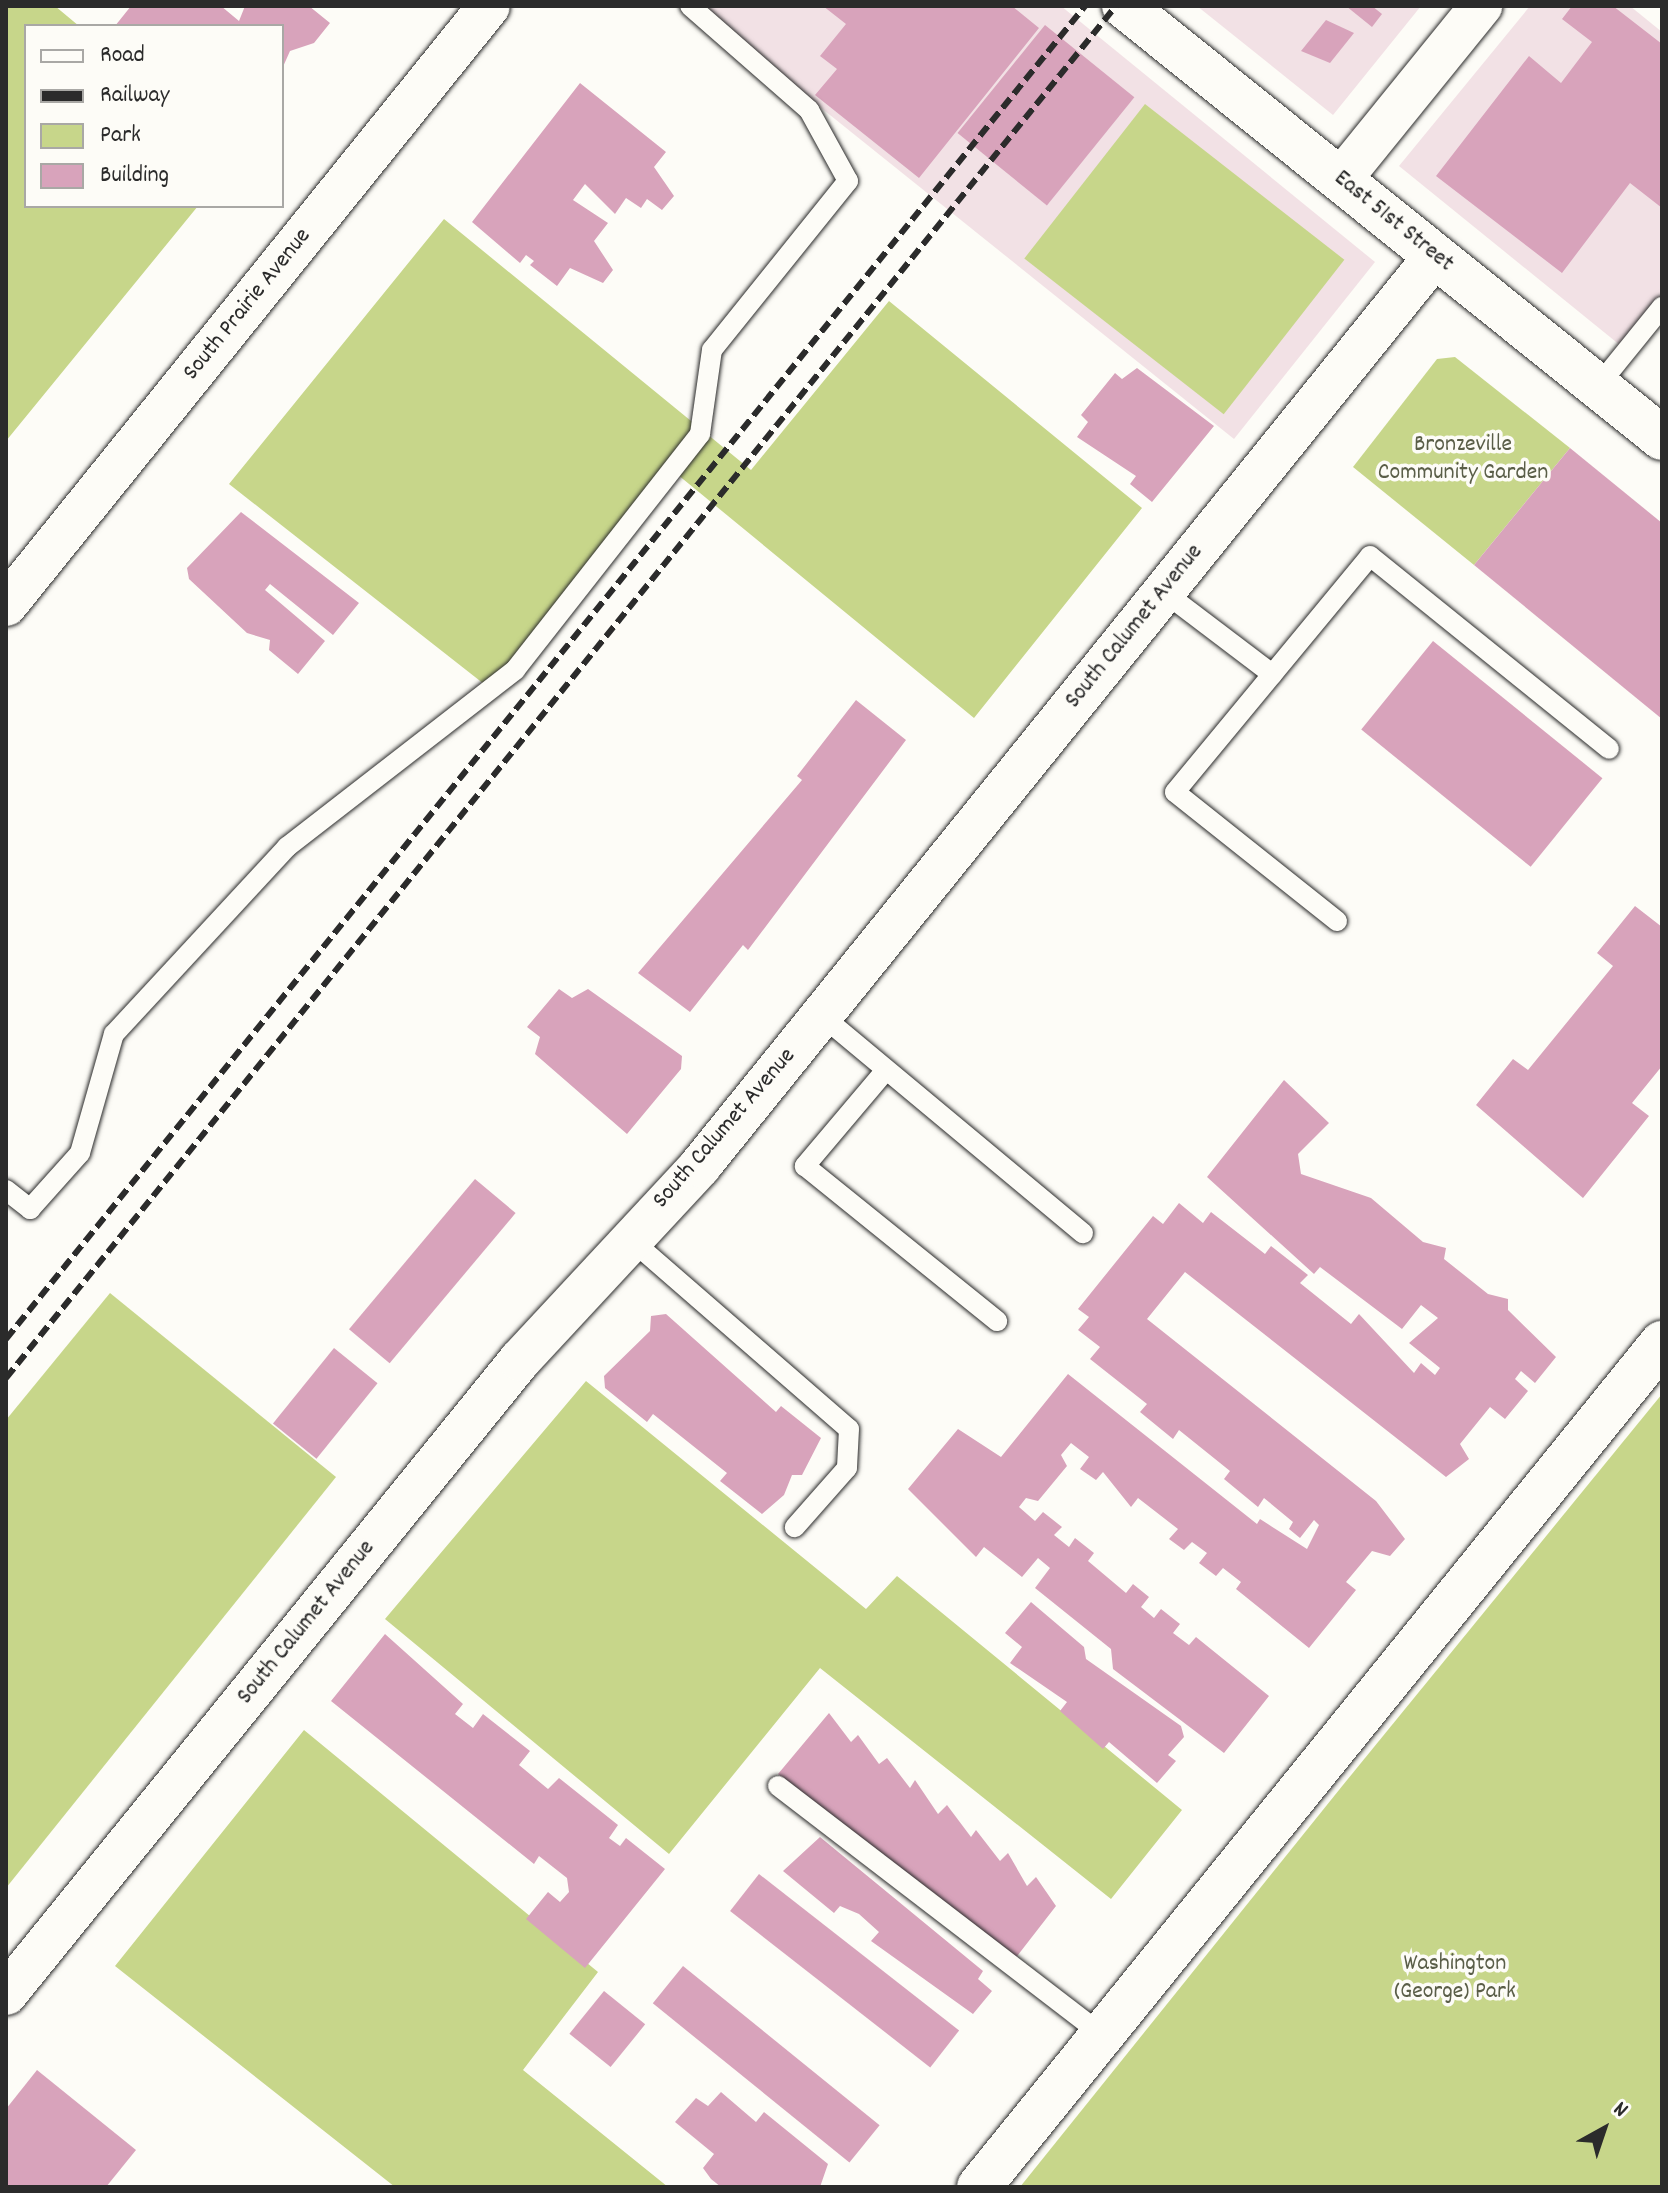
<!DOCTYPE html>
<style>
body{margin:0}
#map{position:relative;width:1668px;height:2193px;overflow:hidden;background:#fdfcf7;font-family:Dekko,sans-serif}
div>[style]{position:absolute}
.built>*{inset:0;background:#f2e1e5}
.green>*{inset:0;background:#c7d68a;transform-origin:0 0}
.building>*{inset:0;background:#d8a3bb;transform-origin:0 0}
.roads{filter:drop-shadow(0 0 2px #2b2b2b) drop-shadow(0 0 2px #2b2b2b)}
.service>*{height:20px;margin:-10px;padding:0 10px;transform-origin:10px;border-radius:10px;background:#fdfcf7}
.minor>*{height:42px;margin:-21px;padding:0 21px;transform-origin:21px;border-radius:21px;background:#fdfcf7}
.tertiary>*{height:44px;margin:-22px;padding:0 22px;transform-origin:22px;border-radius:22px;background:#fdfcf7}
.secondary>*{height:44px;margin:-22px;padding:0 22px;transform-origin:22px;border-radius:22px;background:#fdfcf7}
.rail>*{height:6px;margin-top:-3px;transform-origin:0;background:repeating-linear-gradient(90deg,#2b2b2b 0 12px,transparent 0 18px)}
span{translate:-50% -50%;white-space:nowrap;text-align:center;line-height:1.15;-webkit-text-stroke:7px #fdfcf7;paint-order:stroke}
.street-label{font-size:24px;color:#2b2b2b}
.park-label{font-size:24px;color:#5a5e48}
.frame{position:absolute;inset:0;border:8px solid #2b2b2b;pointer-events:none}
.legend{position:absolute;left:24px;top:24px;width:260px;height:184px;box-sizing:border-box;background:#fdfcf7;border:2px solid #a9a8a5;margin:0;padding:10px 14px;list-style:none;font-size:24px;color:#2b2b2b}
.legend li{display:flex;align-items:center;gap:16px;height:40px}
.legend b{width:40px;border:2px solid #a9a8a5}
.north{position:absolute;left:1564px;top:2089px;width:80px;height:80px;-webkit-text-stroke:6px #fdfcf7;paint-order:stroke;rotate:40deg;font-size:22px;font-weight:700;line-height:32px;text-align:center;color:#2b2b2b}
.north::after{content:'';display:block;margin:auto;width:28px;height:36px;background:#2b2b2b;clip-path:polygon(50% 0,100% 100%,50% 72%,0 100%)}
</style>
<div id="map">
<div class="built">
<div style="clip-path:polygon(694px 6px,1061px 6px,1375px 262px,1234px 439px)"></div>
<div style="clip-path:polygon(1197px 6px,1421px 6px,1333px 115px)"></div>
<div style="clip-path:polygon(1530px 6px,1630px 6px,1662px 32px,1662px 307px,1626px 350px,1399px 166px)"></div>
</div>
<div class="green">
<div style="clip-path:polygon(6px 6px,55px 6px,79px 26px,26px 26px,26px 206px,198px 206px,6px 441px)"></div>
<div style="left:1145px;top:104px;width:253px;height:196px;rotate:38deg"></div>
<div style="clip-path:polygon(444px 219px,751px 470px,889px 301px,1142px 508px,974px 718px,672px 470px,498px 695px,229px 484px)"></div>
<div style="clip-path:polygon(1455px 357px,1570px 448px,1474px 565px,1353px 467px,1437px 359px)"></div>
<div style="clip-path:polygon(110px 1293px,336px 1477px,6px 1888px,6px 1420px)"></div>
<div style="clip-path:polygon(586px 1381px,866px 1609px,897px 1576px,1182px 1810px,1111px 1899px,820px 1668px,669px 1854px,385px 1619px)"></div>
<div style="clip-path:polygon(1662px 1394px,1662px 2187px,1020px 2187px,1343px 1785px)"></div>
<div style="clip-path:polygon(304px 1730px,598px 1972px,523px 2070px,668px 2187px,395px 2187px,115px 1966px)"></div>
</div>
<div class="building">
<div style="clip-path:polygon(131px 6px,221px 6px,239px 21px,245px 6px,309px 6px,330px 23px,314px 43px,290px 51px,282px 69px,282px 26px,115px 26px)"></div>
<div style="clip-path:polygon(823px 6px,1012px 6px,1039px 28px,919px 178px,815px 95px,837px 69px,820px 56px,846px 24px)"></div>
<div style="clip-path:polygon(1346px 6px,1372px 6px,1382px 14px,1372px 27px)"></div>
<div style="clip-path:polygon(1572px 6px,1613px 6px,1662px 44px,1662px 208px,1630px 183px,1562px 273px,1436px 176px,1529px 56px,1561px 83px,1592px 42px,1562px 19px)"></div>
<div style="clip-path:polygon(1326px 20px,1354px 33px,1330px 63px,1301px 51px)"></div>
<div style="left:1045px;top:25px;width:115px;height:139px;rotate:39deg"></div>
<div style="clip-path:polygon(580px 83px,666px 152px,654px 167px,674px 196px,662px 210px,647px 199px,641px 208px,626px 198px,615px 214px,585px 184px,573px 200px,608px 223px,594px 241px,613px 270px,603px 283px,570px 268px,557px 286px,530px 265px,534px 261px,526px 255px,520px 263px,472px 222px)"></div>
<div style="clip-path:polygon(1137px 368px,1214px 426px,1152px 502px,1130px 484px,1136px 476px,1077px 437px,1088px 422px,1081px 415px,1115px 373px,1122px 379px)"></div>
<div style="clip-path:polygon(1570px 448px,1662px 523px,1662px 719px,1474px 565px)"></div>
<div style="clip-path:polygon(241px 512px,359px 603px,333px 635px,270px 584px,265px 590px,325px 641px,298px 674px,269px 650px,270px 640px,247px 633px,189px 579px,187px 568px)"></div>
<div style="left:1433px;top:641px;width:218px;height:114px;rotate:39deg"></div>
<div style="clip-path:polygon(856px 700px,906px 740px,748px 950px,743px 945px,690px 1012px,638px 973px,802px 780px,797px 776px)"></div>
<div style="clip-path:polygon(1635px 906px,1662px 927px,1662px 1066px,1632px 1103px,1649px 1116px,1583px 1198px,1476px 1105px,1513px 1059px,1528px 1070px,1613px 966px,1597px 953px)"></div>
<div style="clip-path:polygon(559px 989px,572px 998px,588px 989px,682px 1056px,681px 1069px,627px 1134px,535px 1054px,540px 1037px,527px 1027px)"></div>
<div style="clip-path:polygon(1284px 1080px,1329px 1123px,1298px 1154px,1301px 1174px,1371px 1198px,1423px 1242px,1446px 1248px,1444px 1259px,1488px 1294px,1508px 1299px,1508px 1310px,1556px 1357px,1535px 1383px,1521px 1371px,1515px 1379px,1528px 1391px,1505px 1419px,1490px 1407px,1460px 1444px,1469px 1459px,1446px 1477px,1185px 1272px,1147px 1319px,1376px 1501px,1405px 1539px,1390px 1556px,1372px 1551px,1346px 1582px,1356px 1590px,1309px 1648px,1236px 1589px,1241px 1582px,1223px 1568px,1216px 1576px,1199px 1563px,1207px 1553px,1192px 1542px,1184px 1550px,1169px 1539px,1178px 1529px,1138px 1498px,1131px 1507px,1103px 1472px,1096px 1480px,1080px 1469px,1089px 1457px,1071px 1443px,1061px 1455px,1067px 1466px,1038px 1501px,1026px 1498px,1019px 1507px,1035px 1521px,1043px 1512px,1062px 1527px,1054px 1535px,1069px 1547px,1075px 1538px,1094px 1553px,1088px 1561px,1126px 1593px,1133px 1584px,1149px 1597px,1141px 1607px,1154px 1618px,1161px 1609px,1180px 1624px,1173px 1633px,1189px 1645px,1196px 1637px,1269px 1696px,1224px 1753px,1113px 1669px,1111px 1649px,1035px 1588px,1050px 1568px,1038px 1558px,1022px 1577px,984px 1547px,976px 1557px,908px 1489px,958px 1429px,1001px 1457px,1068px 1374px,1257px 1524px,1260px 1519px,1307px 1549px,1319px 1525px,1314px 1520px,1300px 1538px,1289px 1529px,1293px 1522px,1264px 1498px,1258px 1507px,1224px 1479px,1230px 1471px,1179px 1430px,1173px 1439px,1140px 1412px,1147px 1404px,1090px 1359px,1100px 1347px,1078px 1330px,1089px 1317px,1078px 1309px,1153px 1216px,1163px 1224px,1179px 1203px,1203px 1223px,1211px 1212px,1265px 1254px,1271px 1246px,1308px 1275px,1300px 1283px,1351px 1324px,1359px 1314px,1414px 1373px,1421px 1363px,1435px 1375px,1440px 1368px,1409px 1343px,1438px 1318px,1421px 1305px,1402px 1329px,1320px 1267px,1314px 1274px,1207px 1177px)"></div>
<div style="left:475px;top:1179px;width:53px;height:196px;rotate:40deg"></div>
<div style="clip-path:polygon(666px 1314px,776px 1412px,781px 1406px,821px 1438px,802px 1475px,792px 1475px,784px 1495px,762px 1514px,720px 1481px,727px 1473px,653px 1414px,647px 1422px,605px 1388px,604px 1376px,650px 1331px,651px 1316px)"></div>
<div style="left:334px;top:1348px;width:56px;height:97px;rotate:39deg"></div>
<div style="clip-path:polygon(1031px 1602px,1084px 1647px,1086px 1659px,1181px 1726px,1184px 1737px,1168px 1755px,1176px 1761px,1157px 1783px,1109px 1742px,1103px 1749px,1060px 1711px,1067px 1702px,1010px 1663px,1022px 1647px,1005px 1633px)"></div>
<div style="clip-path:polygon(385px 1634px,463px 1704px,455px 1714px,473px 1728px,483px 1714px,530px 1751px,519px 1765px,548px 1789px,559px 1778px,618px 1825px,609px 1838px,620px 1846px,626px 1838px,665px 1869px,585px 1968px,526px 1919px,548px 1892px,560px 1902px,569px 1892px,567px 1878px,539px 1856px,534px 1864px,331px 1701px)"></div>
<div style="clip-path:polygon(829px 1713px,851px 1742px,858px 1735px,879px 1764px,887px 1758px,910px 1788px,915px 1780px,938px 1814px,947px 1805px,971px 1837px,976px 1830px,1000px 1861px,1008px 1853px,1027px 1886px,1036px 1877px,1056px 1906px,1014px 1960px,778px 1774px)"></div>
<div style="clip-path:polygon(820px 1837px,983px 1971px,978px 1979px,992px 1991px,973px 2014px,871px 1941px,879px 1932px,859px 1914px,840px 1906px,834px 1913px,783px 1871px)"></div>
<div style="left:759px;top:1874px;width:254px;height:47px;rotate:38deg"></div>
<div style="left:683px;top:1966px;width:253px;height:48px;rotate:39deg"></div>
<div style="left:604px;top:1991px;width:53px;height:55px;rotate:39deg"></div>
<div style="clip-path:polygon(37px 2070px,136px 2150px,106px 2187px,6px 2187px,6px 2109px)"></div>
<div style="clip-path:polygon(721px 2092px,756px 2122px,764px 2112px,828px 2164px,820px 2187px,721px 2187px,711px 2179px,703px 2168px,714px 2154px,675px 2122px,696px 2098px,708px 2106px)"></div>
</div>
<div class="roads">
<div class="service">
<div style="left:1598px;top:386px;width:102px;rotate:-51deg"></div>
<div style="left:1164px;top:592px;width:136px;rotate:37.2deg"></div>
<div style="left:1337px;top:921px;width:207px;rotate:-141.5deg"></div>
<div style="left:1175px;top:792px;width:306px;rotate:-50.4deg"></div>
<div style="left:1370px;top:556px;width:307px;rotate:38.9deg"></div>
<div style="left:821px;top:1015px;width:341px;rotate:39.8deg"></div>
<div style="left:886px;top:1070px;width:126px;rotate:130.2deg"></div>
<div style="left:805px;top:1166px;width:247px;rotate:38.9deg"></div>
<div style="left:6px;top:1190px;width:31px;rotate:38deg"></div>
<div style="left:30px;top:1209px;width:75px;rotate:-48.2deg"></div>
<div style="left:80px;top:1153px;width:124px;rotate:-74.1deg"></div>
<div style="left:114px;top:1034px;width:255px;rotate:-47.2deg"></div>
<div style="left:287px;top:847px;width:289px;rotate:-37.8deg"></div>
<div style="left:515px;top:670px;width:300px;rotate:-51.9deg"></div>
<div style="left:700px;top:434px;width:85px;rotate:-81.9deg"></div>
<div style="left:712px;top:350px;width:217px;rotate:-51.2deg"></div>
<div style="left:848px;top:181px;width:81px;rotate:-118.8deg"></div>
<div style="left:809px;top:110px;width:158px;rotate:-138.8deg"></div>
<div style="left:629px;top:1238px;width:291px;rotate:41deg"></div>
<div style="left:849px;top:1429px;width:39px;rotate:93deg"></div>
<div style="left:847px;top:1468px;width:79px;rotate:131.4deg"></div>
<div style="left:778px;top:1786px;width:409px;rotate:37.5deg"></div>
</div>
<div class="minor">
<div style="left:1341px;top:179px;width:223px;rotate:-51deg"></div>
<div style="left:6px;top:605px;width:769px;rotate:-51.12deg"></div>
<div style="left:6px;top:1994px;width:816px;rotate:-50.97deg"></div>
<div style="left:520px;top:1360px;width:265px;rotate:-47.1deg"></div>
<div style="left:700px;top:1166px;width:1170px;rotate:-51.07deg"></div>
</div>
<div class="tertiary">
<div style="left:979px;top:2187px;width:1086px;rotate:-51.02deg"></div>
</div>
<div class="secondary">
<div style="left:1124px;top:6px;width:690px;rotate:38.76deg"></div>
</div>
</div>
<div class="rail">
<div style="left:6px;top:1339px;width:1715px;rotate:-51.01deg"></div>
<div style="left:6px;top:1378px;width:1765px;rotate:-51.03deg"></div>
</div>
<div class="street-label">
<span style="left:1393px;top:222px;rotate:39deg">East 51st Street</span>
<span style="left:248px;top:305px;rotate:-51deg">South Prairie Avenue</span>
<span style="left:1135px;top:627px;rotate:-51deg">South Calumet Avenue</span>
<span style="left:725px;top:1129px;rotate:-49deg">South Calumet Avenue</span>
<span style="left:307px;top:1623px;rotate:-51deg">South Calumet Avenue</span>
</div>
<div class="park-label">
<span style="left:1463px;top:460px">Bronzeville<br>Community Garden</span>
<span style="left:1455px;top:1979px">Washington<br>(George) Park</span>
</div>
<div class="frame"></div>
<ul class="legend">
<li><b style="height:10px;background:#fdfcf7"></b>Road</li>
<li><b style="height:10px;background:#2b2b2b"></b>Railway</li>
<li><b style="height:22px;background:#c7d68a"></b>Park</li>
<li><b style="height:22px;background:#d8a3bb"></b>Building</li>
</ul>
<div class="north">N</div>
</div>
